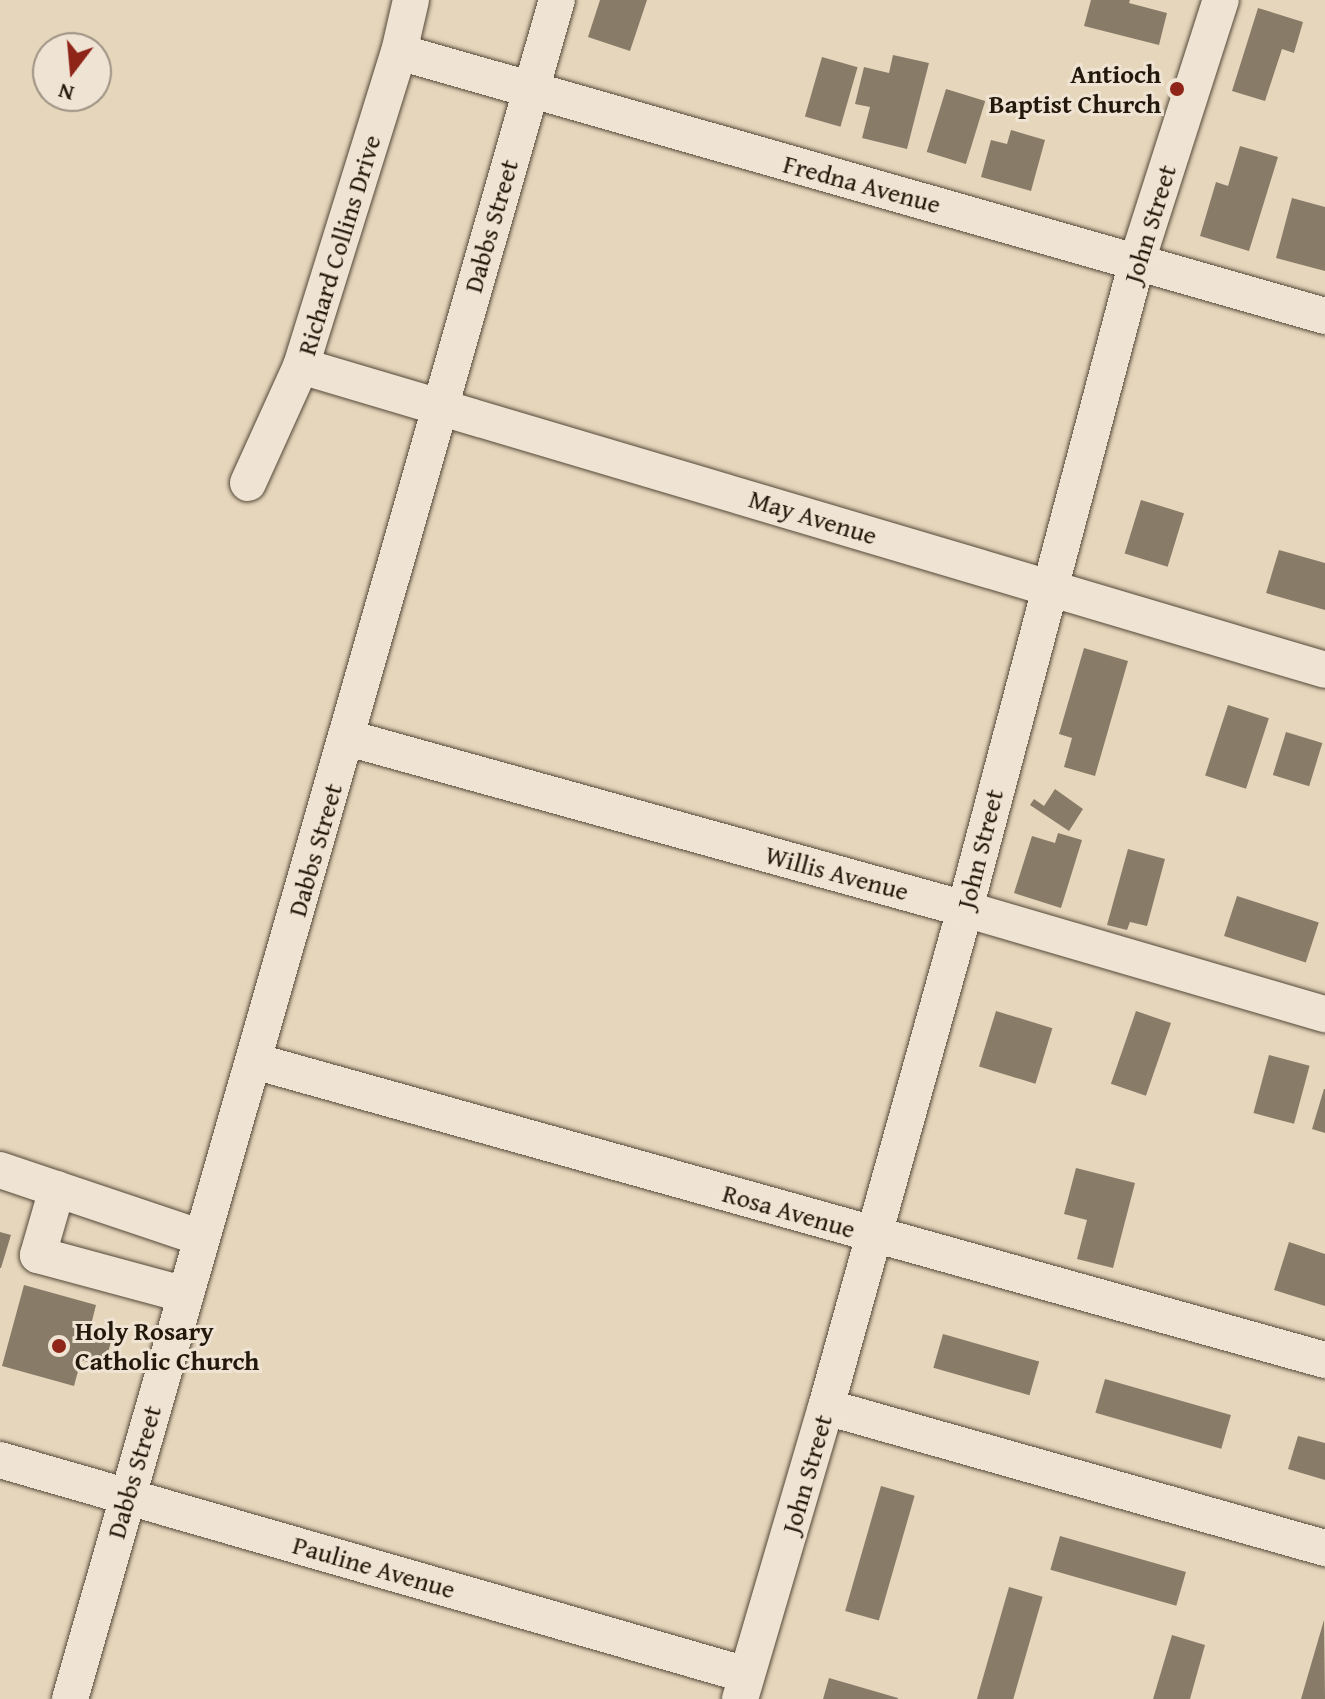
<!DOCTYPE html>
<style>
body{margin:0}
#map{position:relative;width:1325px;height:1699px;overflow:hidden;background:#e6d6bc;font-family:"Gentium Book Plus",serif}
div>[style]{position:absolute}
.building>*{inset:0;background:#887b68;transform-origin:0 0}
.roads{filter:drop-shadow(0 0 2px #544838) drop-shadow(0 0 2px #544838)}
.minor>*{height:36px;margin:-18px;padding:0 18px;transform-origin:18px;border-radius:18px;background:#efe4d3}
.dots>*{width:22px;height:22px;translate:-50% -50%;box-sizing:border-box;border:4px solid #efe4d3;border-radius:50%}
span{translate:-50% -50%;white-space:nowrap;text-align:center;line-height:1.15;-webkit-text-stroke:6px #efe4d3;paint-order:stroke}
.poi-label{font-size:26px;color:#23180c;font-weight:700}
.right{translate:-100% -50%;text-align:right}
.left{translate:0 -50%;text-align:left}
.street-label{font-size:26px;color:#23180c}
.north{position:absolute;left:32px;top:32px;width:80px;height:80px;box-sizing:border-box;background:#efe4d3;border:2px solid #9d9283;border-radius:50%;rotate:196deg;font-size:22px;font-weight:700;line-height:32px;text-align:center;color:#23180c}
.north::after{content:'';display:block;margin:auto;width:28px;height:36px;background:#8f2418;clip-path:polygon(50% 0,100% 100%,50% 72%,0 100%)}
</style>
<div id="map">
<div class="building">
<div style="clip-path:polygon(600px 0,647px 0,630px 51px,588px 37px)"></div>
<div style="clip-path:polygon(1091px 0,1130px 0,1129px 3px,1167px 13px,1159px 45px,1084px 26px)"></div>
<div style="clip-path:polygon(1258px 8px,1303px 22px,1294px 53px,1282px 49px,1265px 101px,1232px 91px)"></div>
<div style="clip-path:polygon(893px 55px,929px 63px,907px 149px,862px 138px,870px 107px,855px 104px,864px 67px,889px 73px)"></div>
<div style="left:822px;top:57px;width:37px;height:62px;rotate:16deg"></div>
<div style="left:946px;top:89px;width:41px;height:66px;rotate:17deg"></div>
<div style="clip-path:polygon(1011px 130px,1045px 140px,1031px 191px,981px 177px,991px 140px,1007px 144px)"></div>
<div style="clip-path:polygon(1240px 146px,1278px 157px,1249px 251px,1200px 236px,1216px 182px,1228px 186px)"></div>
<div style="clip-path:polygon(1292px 198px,1325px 207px,1325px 271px,1276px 258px)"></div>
<div style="left:1141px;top:500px;width:45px;height:56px;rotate:17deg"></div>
<div style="clip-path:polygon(1279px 550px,1325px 563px,1325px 610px,1266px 593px)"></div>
<div style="clip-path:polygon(1084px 648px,1128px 661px,1095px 776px,1064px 767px,1072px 738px,1059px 734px)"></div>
<div style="left:1228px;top:705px;width:43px;height:74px;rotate:18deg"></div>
<div style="left:1286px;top:732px;width:38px;height:45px;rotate:17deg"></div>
<div style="clip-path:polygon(1055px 789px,1083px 809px,1069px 831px,1030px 805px,1034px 799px,1044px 806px)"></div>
<div style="clip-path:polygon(1058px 833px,1082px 840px,1061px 908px,1014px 893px,1032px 836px,1055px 843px)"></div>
<div style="clip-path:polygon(1128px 849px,1165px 859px,1147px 926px,1130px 922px,1127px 930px,1107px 925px)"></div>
<div style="left:1237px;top:896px;width:86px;height:42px;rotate:18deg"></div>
<div style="left:996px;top:1011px;width:59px;height:58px;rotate:17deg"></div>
<div style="left:1136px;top:1011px;width:37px;height:77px;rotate:19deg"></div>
<div style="left:1269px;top:1055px;width:42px;height:60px;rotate:15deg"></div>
<div style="clip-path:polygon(1324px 1089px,1325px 1089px,1325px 1133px,1312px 1129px)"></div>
<div style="clip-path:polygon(1076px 1168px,1135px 1183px,1113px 1268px,1077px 1259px,1087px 1220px,1064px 1214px)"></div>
<div style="clip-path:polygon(0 1232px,11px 1235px,1px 1268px,0 1268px)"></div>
<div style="clip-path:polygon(1289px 1242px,1325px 1254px,1325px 1306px,1274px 1290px)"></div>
<div style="clip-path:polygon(24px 1285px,96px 1305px,91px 1325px,114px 1331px,104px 1367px,81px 1360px,74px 1386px,2px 1366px)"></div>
<div style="left:943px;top:1334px;width:100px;height:35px;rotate:16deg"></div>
<div style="left:1105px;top:1379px;width:131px;height:35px;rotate:16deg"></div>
<div style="clip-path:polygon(1298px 1436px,1325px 1443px,1325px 1480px,1288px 1469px)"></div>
<div style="left:881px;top:1486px;width:35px;height:130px;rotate:16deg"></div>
<div style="left:1060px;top:1536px;width:131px;height:35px;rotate:16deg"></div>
<div style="left:1009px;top:1587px;width:35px;height:117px;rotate:16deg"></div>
<div style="clip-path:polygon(1324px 1620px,1325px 1699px,1301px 1699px)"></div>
<div style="clip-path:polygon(1172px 1635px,1205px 1645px,1190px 1699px,1153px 1699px)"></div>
<div style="clip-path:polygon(829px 1678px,898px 1698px,898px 1699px,823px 1699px)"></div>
</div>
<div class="roads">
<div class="minor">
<div style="left:399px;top:52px;width:963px;rotate:15.91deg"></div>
<div style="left:301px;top:366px;width:1068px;rotate:16.53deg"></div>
<div style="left:248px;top:483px;width:128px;rotate:-65.6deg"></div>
<div style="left:301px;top:366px;width:329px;rotate:-72.7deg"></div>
<div style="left:399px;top:52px;width:53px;rotate:-77deg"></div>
<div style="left:348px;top:738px;width:640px;rotate:15.49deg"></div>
<div style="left:965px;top:909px;width:375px;rotate:16.3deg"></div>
<div style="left:254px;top:1061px;width:1112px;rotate:15.6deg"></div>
<div style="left:0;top:1170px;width:213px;rotate:18.6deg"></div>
<div style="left:57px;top:1189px;width:69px;rotate:106.1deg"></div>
<div style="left:38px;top:1255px;width:153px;rotate:15.1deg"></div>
<div style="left:826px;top:1407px;width:519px;rotate:15.78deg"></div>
<div style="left:0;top:1460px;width:777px;rotate:16.06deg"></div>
<div style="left:70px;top:1699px;width:1767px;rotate:-74.01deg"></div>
<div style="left:740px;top:1699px;width:304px;rotate:-73.6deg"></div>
<div style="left:826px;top:1407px;width:517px;rotate:-74.4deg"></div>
<div style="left:965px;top:909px;width:670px;rotate:-75.13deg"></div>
<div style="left:1137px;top:261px;width:274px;rotate:-72.2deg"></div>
</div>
</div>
<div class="dots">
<div style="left:1177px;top:89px;background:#8f2418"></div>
<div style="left:59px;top:1346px;background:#8f2418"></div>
</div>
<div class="poi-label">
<span class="right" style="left:1161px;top:89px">Antioch<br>Baptist Church</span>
<span class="left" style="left:75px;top:1346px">Holy Rosary<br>Catholic Church</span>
</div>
<div class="street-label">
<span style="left:862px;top:184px;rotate:15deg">Fredna Avenue</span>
<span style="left:1150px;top:224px;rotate:-73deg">John Street</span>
<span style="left:491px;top:226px;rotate:-74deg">Dabbs Street</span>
<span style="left:339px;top:245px;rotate:-73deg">Richard Collins Drive</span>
<span style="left:813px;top:517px;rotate:17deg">May Avenue</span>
<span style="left:980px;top:849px;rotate:-76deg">John Street</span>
<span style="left:315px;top:850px;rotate:-74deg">Dabbs Street</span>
<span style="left:837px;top:873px;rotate:15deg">Willis Avenue</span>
<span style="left:789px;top:1211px;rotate:16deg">Rosa Avenue</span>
<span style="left:134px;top:1472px;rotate:-74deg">Dabbs Street</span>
<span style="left:807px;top:1474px;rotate:-74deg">John Street</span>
<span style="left:374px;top:1567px;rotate:16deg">Pauline Avenue</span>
</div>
<div class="north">N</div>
</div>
